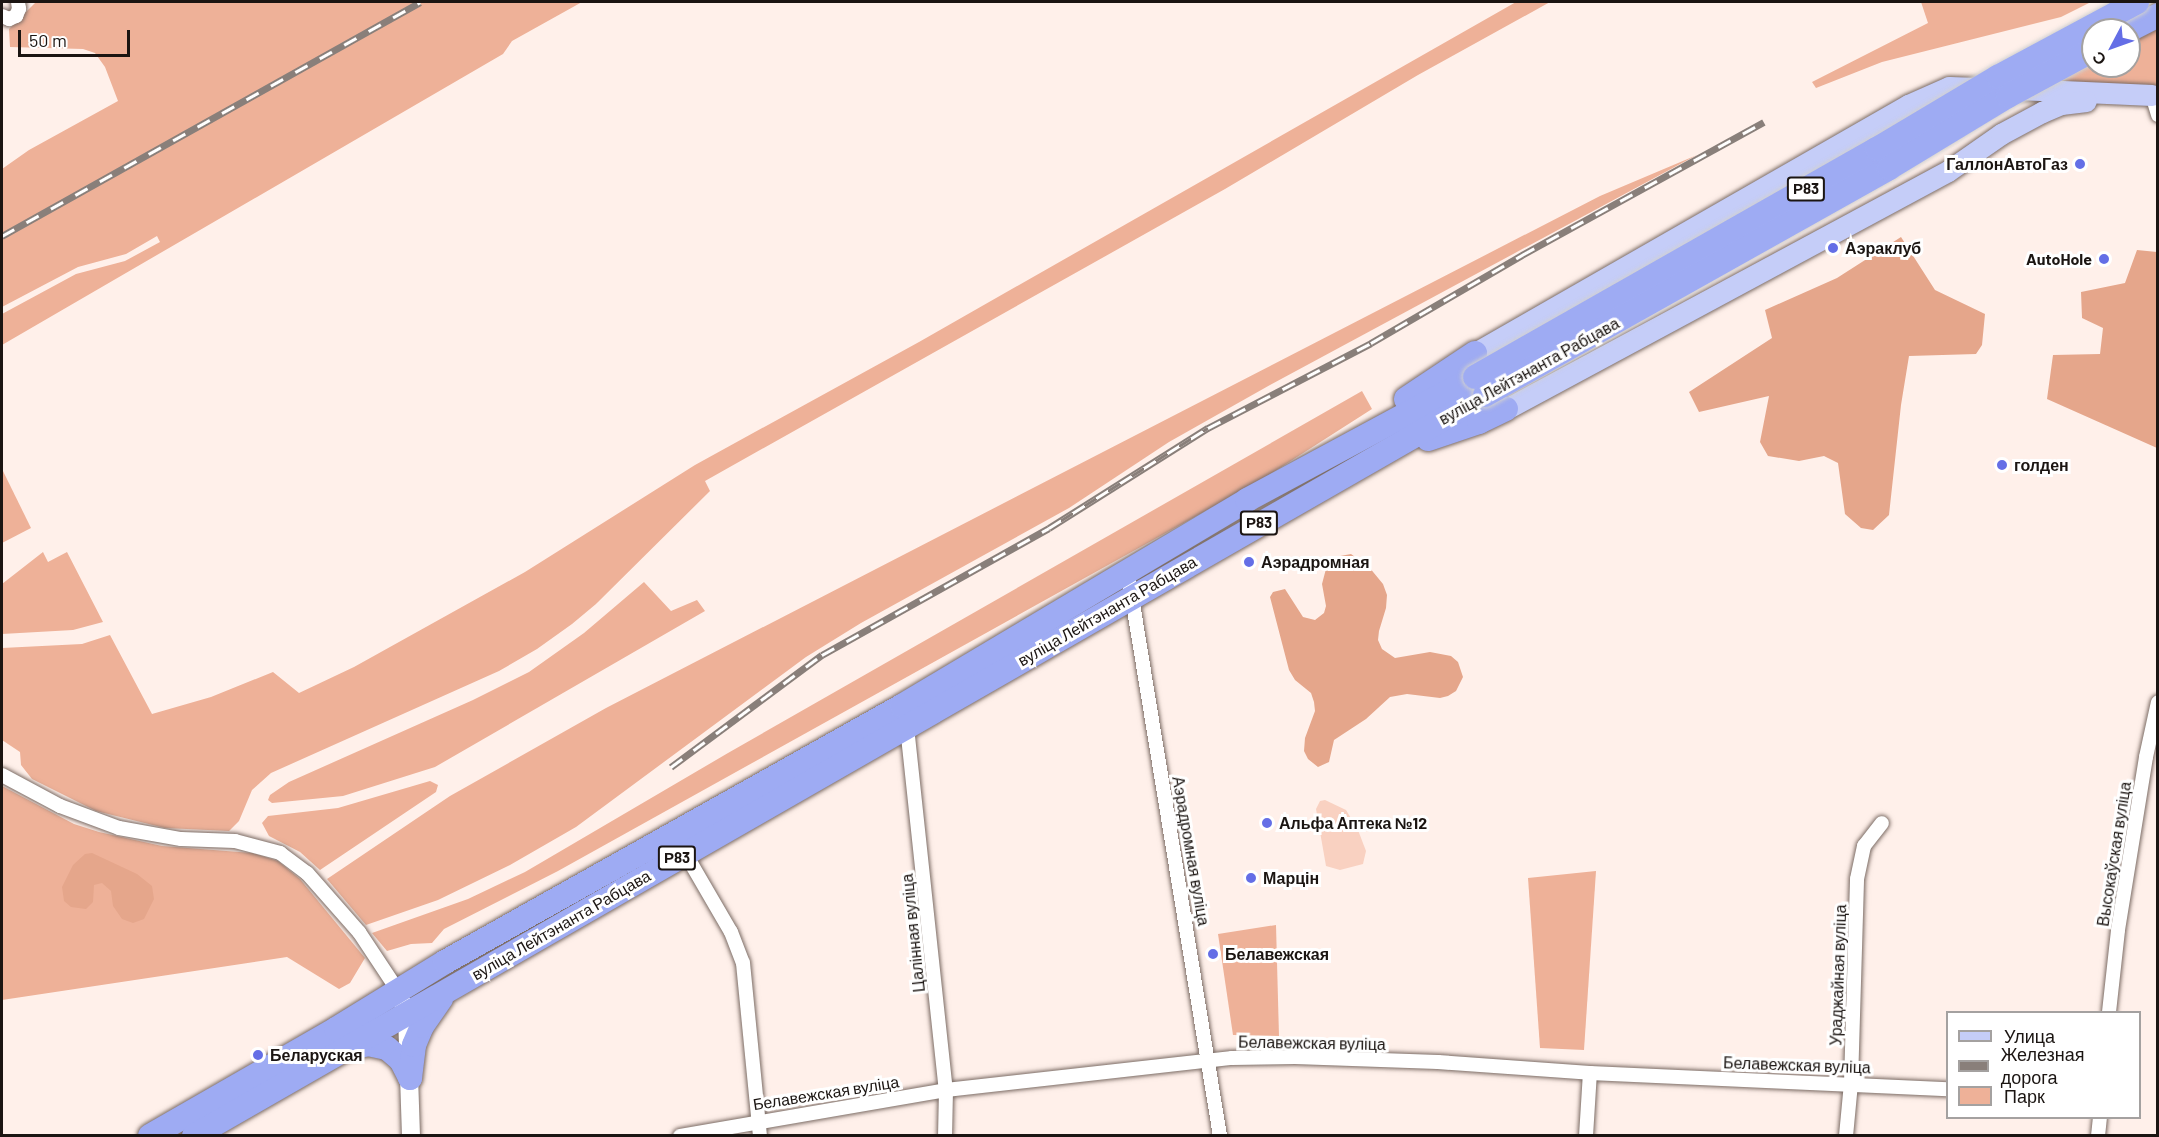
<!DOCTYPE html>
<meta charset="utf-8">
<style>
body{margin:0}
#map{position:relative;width:2159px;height:1137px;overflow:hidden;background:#fff0ea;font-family:Barlow,sans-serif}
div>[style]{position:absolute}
.green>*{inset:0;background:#eeb198}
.forest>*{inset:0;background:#e5a68b}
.water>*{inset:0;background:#f9d1c1}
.roads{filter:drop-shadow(0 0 2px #7c6c65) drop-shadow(0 0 2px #7c6c65)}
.street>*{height:14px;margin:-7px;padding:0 7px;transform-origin:7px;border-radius:7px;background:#fff}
.secondary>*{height:18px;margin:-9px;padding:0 9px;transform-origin:9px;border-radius:9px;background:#fff}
.primary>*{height:21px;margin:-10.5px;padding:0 10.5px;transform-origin:10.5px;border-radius:10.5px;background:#c5cdf8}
.highway>*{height:24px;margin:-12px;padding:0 12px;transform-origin:12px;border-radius:12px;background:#9eabf3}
.rail>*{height:7px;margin-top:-3.5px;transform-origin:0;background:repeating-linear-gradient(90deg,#fff 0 14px,#897f7a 0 28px);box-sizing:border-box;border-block:2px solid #897f7a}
.bridges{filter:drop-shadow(0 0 2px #d1d0d0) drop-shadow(0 0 2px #d1d0d0)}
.highway-bridge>*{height:24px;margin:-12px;padding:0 12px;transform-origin:12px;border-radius:12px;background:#9eabf3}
.dots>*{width:16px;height:16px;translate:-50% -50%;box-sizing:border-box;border:3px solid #fff;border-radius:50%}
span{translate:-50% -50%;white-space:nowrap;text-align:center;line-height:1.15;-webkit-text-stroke:6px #fff;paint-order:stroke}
.shield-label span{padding:2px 4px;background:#fff;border:2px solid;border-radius:4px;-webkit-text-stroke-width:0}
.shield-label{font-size:15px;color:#1b1512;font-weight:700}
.poi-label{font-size:16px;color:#1b1512;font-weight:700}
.right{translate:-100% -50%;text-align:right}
.left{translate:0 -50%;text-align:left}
.street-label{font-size:16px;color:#1b1512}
.frame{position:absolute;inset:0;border:3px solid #1b1512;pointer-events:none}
.legend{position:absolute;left:1946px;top:1011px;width:195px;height:108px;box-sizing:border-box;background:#fff;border:2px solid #a4a1a0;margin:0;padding:8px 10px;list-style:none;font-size:18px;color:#1b1512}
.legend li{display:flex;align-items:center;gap:12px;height:30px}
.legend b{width:30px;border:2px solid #a4a1a0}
.north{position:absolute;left:2081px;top:18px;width:60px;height:60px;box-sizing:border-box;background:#fff;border:2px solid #a4a1a0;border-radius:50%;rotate:229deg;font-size:16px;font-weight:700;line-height:24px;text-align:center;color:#1b1512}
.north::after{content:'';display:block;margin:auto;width:21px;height:27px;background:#646ee6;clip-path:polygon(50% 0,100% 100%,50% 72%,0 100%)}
.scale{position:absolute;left:18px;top:30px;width:112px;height:27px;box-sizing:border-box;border:3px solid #1b1512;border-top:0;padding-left:8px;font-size:18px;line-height:21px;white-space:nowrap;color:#1b1512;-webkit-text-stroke:4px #fff;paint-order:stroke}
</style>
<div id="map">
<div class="green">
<div style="clip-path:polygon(36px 2px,582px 2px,512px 41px,503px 54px,2px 345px,2px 314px,76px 274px,125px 261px,160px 242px,157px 236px,126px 254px,78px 267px,2px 307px,2px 169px,29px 150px,118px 101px,105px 67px,95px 53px,83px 49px,10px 47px,9px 29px)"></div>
<div style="clip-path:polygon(1516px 2px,1550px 2px,1418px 75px,1225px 189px,705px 481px,710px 491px,596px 604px,572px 624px,537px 649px,499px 671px,271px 773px,252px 790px,239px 821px,229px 831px,165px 828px,96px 811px,32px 779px,21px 765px,20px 752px,2px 740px,2px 648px,82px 644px,110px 635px,152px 714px,211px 697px,273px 672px,299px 693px,354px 667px,525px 572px,695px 465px,919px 342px)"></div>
<div style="clip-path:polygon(1921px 2px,2091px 2px,2061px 17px,1882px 62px,1816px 88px,1812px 82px,1928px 23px)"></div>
<div style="clip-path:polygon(2157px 25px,2157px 87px,2061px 84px,2062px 77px,2093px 59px,2093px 66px,2129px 66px,2129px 39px)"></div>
<div style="clip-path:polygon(1697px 155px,1270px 385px,1169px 442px,1069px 508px,861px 623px,806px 657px,576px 827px,510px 865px,438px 900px,366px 925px,327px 879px,450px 796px,606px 708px,1600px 196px)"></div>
<div style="clip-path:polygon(1362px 391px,1372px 409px,1261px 480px,558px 871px,444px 929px,432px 943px,411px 944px,387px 951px,372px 933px,468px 899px,525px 872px,728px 753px)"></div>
<div style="clip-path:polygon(2px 469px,31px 528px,2px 543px)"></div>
<div style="clip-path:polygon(43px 552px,48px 562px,67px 552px,103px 622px,73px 630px,2px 634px,2px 584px)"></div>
<div style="clip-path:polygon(644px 582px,671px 611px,697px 600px,705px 611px,435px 767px,343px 796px,272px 803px,268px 800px,270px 795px,289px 782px,473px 700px,529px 672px,584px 633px)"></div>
<div style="clip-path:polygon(430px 781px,438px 785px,436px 792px,320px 870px,300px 852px,269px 836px,262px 823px,268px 816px,338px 808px)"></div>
<div style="clip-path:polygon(2px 786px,74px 824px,99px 832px,162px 846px,252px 853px,278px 861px,300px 879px,365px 958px,350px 983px,339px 989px,287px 957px,2px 1000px)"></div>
<div style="clip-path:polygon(1596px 871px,1584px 1050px,1540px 1048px,1528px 878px)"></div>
<div style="clip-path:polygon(1276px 925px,1279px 1036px,1233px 1035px,1218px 934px)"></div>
</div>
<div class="forest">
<div style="clip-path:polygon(1901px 237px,1935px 290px,1985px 314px,1982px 345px,1976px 354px,1909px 356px,1901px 405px,1889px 515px,1873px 530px,1861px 528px,1845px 514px,1838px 463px,1824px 456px,1799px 461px,1768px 456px,1760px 442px,1769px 396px,1699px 412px,1689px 392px,1772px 338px,1765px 310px,1837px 278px)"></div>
<div style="clip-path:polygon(2137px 250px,2157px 252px,2157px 448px,2047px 399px,2053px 355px,2100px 354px,2103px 328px,2082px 318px,2081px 292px,2125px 283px)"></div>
<div style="clip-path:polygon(1351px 554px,1369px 567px,1383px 584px,1387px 595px,1386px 608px,1379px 631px,1378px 640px,1382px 649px,1395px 658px,1430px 652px,1451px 656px,1458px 662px,1463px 677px,1456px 691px,1448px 696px,1440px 698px,1407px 694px,1390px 697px,1366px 719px,1334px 740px,1329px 762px,1318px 767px,1308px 759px,1304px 751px,1305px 738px,1315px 711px,1314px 702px,1311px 693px,1295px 680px,1289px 670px,1270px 597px,1273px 592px,1285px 589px,1303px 617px,1315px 620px,1324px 613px,1326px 606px,1322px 584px,1327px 565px,1335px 557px)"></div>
<div style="clip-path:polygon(92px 853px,137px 874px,152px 886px,154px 899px,144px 919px,133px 923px,122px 919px,113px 906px,111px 891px,102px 883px,94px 885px,93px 902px,86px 909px,71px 907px,64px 901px,62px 887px,73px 865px,85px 854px)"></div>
</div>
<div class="water">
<div style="clip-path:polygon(1325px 800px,1346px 810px,1358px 830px,1366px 851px,1363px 864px,1340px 870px,1326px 866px,1316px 809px,1320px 801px)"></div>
</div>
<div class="roads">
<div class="street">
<div style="left:2px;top:16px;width:8px;rotate:23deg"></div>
<div style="left:9px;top:19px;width:8px;rotate:-23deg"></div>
<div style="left:16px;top:16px;width:8px;rotate:-67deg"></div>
<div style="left:19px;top:9px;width:7px;rotate:-98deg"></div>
<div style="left:2152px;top:95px;width:21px;rotate:73deg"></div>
<div style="left:1128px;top:573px;width:570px;rotate:80.72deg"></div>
<div style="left:907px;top:727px;width:365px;rotate:83.9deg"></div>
<div style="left:946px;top:1090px;width:46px;rotate:91.2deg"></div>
<div style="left:2px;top:775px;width:66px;rotate:28.1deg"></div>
<div style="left:60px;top:806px;width:63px;rotate:20.4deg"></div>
<div style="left:119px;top:828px;width:63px;rotate:10.1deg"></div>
<div style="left:181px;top:839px;width:54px;rotate:2.1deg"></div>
<div style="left:235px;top:841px;width:47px;rotate:14.9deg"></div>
<div style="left:280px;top:853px;width:34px;rotate:37deg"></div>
<div style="left:307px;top:873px;width:79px;rotate:48.6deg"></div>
<div style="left:359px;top:932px;width:71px;rotate:56.5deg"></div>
<div style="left:685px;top:853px;width:91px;rotate:59.8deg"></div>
<div style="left:731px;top:932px;width:33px;rotate:69deg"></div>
<div style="left:743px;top:963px;width:174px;rotate:84.4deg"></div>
<div style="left:2109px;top:1012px;width:82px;rotate:-83.7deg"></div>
<div style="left:2118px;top:930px;width:175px;rotate:-80.8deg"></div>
<div style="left:2146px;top:757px;width:56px;rotate:-77.7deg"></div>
<div style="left:680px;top:1136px;width:270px;rotate:-9.8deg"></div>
<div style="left:946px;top:1090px;width:288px;rotate:-6.4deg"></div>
<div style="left:1232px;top:1058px;width:63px;rotate:-0.9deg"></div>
<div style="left:1295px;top:1057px;width:143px;rotate:2deg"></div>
<div style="left:1438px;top:1062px;width:152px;rotate:4.1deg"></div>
<div style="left:1590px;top:1073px;width:358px;rotate:2.6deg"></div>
<div style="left:1586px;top:1136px;width:63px;rotate:-86.4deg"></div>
<div style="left:1846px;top:1136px;width:53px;rotate:-84.6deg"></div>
<div style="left:1851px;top:1083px;width:204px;rotate:-88.3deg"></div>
<div style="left:1857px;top:879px;width:34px;rotate:-78deg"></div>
<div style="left:1864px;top:846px;width:29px;rotate:-52deg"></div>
<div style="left:2098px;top:1136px;width:18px;rotate:-84deg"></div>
</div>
<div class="secondary">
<div style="left:403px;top:1004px;width:12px;rotate:70deg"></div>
<div style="left:407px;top:1015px;width:121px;rotate:88.1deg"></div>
</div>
<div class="primary">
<div style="left:2018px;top:89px;width:134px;rotate:2.6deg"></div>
<div style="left:1475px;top:353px;width:499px;rotate:-29.8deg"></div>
<div style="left:1908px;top:105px;width:45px;rotate:-23.7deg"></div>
<div style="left:1949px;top:87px;width:35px;rotate:2deg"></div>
<div style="left:1506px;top:409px;width:502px;rotate:-28.3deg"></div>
<div style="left:1948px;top:171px;width:65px;rotate:-34.9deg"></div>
<div style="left:2001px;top:134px;width:47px;rotate:-28.2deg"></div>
<div style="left:2042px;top:112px;width:21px;rotate:-23deg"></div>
<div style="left:2061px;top:104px;width:25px;rotate:-7deg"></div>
</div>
<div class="highway">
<div style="left:2129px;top:30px;width:33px;rotate:-27deg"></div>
<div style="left:1406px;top:399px;width:83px;rotate:-33.7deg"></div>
<div style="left:1428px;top:439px;width:54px;rotate:-18.4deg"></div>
<div style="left:1479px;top:422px;width:30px;rotate:-26deg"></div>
<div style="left:352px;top:1048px;width:16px;rotate:-14deg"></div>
<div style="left:368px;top:1044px;width:19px;rotate:12deg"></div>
<div style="left:387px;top:1048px;width:18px;rotate:41deg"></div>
<div style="left:401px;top:1060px;width:20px;rotate:63deg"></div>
<div style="left:410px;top:1078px;width:33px;rotate:-83deg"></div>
<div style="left:414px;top:1045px;width:21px;rotate:-67deg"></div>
<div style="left:422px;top:1026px;width:33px;rotate:-55deg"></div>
<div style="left:150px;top:1136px;width:215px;rotate:-29.9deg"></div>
<div style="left:336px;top:1029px;width:128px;rotate:-31.6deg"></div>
<div style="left:445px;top:962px;width:524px;rotate:-29.26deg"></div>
<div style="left:902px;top:706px;width:402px;rotate:-30.8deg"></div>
<div style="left:1247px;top:500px;width:259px;rotate:-28.3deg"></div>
<div style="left:194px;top:1136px;width:1489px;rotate:-29.85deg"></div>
</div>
</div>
<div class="rail">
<div style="left:2px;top:236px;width:479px;rotate:-29.2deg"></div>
<div style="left:671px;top:767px;width:188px;rotate:-36.6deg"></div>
<div style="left:822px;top:655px;width:260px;rotate:-29.2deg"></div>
<div style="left:1049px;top:528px;width:188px;rotate:-32.2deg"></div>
<div style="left:1208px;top:428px;width:184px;rotate:-27.5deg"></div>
<div style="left:1371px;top:343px;width:175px;rotate:-30.2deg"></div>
<div style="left:1522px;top:255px;width:276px;rotate:-28.8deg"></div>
</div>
<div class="bridges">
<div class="highway-bridge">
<div style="left:1475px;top:377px;width:462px;rotate:-29.6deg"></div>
<div style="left:1877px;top:149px;width:141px;rotate:-30.8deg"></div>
<div style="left:1998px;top:77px;width:158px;rotate:-28.3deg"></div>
<div style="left:1485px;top:395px;width:463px;rotate:-29.3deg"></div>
<div style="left:1889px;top:168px;width:139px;rotate:-31.2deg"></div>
<div style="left:2008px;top:96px;width:97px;rotate:-28.4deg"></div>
</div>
</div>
<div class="dots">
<div style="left:2080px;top:164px;background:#646ee6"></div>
<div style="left:1833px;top:248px;background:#646ee6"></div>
<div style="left:2104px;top:259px;background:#646ee6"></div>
<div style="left:2002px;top:465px;background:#646ee6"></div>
<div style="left:1249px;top:562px;background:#646ee6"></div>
<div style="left:1267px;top:823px;background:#646ee6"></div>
<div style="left:1251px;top:878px;background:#646ee6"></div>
<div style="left:1213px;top:954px;background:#646ee6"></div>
<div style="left:258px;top:1055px;background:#646ee6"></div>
</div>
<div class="shield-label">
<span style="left:1806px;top:189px">Р83</span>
<span style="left:1259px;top:523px">Р83</span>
<span style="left:677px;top:858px">Р83</span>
</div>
<div class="poi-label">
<span class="right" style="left:2068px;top:164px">ГаллонАвтоГаз</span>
<span class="left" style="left:1845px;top:248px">Аэраклуб</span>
<span class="right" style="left:2092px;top:259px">AutoHole</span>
<span class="left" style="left:2014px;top:465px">голден</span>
<span class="left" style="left:1261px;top:562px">Аэрадромная</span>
<span class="left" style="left:1279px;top:823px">Альфа Аптека №12</span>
<span class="left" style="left:1263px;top:878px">Марцін</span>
<span class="left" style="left:1225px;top:954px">Белавежская</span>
<span class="left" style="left:270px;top:1055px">Беларуская</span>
</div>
<div class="street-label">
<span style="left:1529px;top:371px;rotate:-29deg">вуліца Лейтэнанта Рабцава</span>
<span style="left:1107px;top:611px;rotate:-30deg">вуліца Лейтэнанта Рабцава</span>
<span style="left:1191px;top:851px;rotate:80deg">Аэрадромная вуліца</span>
<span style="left:2114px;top:854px;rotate:-81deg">Высокаўская вуліца</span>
<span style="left:561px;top:925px;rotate:-30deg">вуліца Лейтэнанта Рабцава</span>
<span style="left:913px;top:933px;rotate:-96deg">Цалінная вуліца</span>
<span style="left:1838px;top:975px;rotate:-88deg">Ураджайная вуліца</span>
<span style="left:1312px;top:1043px;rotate:1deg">Белавежская вуліца</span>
<span style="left:1797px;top:1065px;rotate:2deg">Белавежская вуліца</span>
<span style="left:826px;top:1093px;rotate:-9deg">Белавежская вуліца</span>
</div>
<div class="frame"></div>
<ul class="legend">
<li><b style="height:8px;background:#c5cdf8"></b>Улица</li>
<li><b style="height:8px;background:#897f7a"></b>Железная дорога</li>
<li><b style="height:16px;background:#eeb198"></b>Парк</li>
</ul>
<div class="north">С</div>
<div class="scale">50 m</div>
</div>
